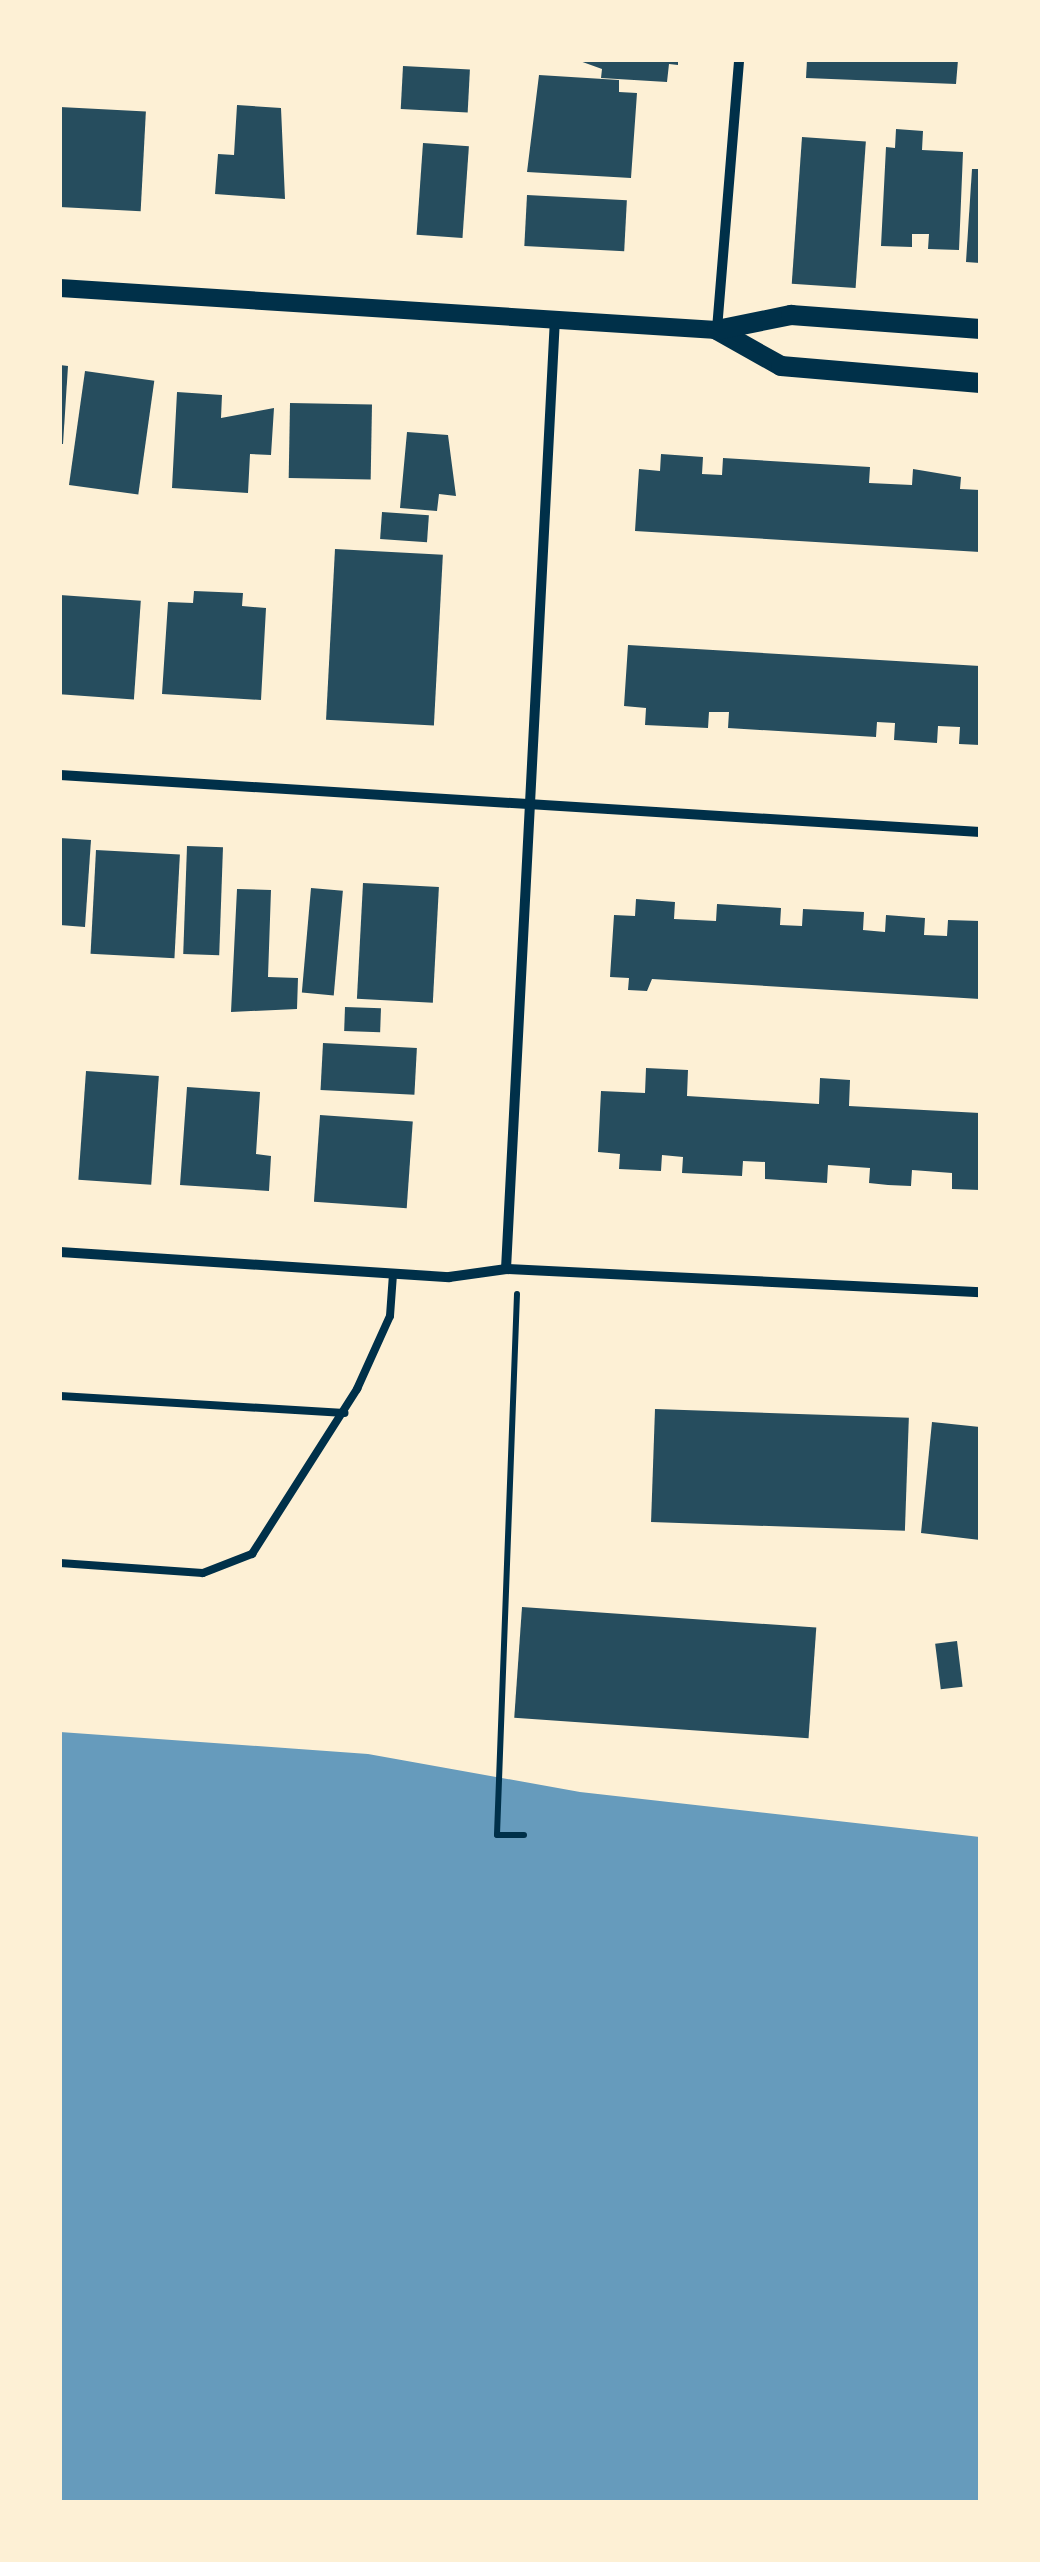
<!DOCTYPE html>
<style>
body{margin:0}
#map{position:relative;width:1040px;height:2562px;overflow:hidden;background:#fdf0d5;font-family:Jost,sans-serif}
div>[style]{position:absolute}
.water>*{inset:0;background:#669bbc}
.building>*{inset:0;background:#264d5e;transform-origin:0 0}
.path>*{height:6px;margin:-3px;padding:0 3px;transform-origin:3px;border-radius:3px;background:#003049}
.service>*{height:8px;margin:-4px;padding:0 4px;transform-origin:4px;border-radius:4px;background:#003049}
.minor>*{height:10px;margin:-5px;padding:0 5px;transform-origin:5px;border-radius:5px;background:#003049}
.tertiary>*{height:18px;margin:-9px;padding:0 9px;transform-origin:9px;border-radius:9px;background:#003049}
.secondary>*{height:20px;margin:-10px;padding:0 10px;transform-origin:10px;border-radius:10px;background:#003049}
span{translate:-50% -50%;white-space:nowrap;text-align:center;line-height:1.15;-webkit-text-stroke:9px #fdf0d5;paint-order:stroke}
.frame{position:absolute;inset:0;border:62px solid #fdf0d5;pointer-events:none}
</style>
<div id="map">
<div class="water">
<div style="clip-path:polygon(60px 1732px,368px 1754px,580px 1792px,980px 1837px,980px 2502px,60px 2502px)"></div>
</div>
<div class="building">
<div style="clip-path:polygon(577px 60px,678px 60px,678px 65px,669px 64px,667px 82px,601px 78px,602px 69px)"></div>
<div style="clip-path:polygon(807px 60px,958px 60px,956px 84px,806px 78px)"></div>
<div style="left:403px;top:66px;width:67px;height:43px;rotate:3deg"></div>
<div style="clip-path:polygon(539px 75px,619px 80px,619px 92px,637px 93px,631px 178px,527px 172px)"></div>
<div style="clip-path:polygon(237px 105px,281px 108px,285px 199px,215px 194px,218px 154px,234px 155px)"></div>
<div style="left:60px;top:107px;width:86px;height:100px;rotate:3deg"></div>
<div style="clip-path:polygon(896px 129px,923px 131px,922px 150px,963px 152px,959px 250px,928px 249px,929px 234px,912px 234px,912px 247px,881px 246px,886px 147px,895px 148px)"></div>
<div style="left:802px;top:137px;width:64px;height:147px;rotate:4deg"></div>
<div style="left:423px;top:143px;width:46px;height:92px;rotate:4deg"></div>
<div style="clip-path:polygon(972px 169px,980px 169px,980px 263px,966px 262px)"></div>
<div style="left:527px;top:195px;width:100px;height:51px;rotate:3deg"></div>
<div style="clip-path:polygon(60px 365px,68px 366px,63px 444px,60px 444px)"></div>
<div style="left:85px;top:371px;width:70px;height:115px;rotate:8deg"></div>
<div style="clip-path:polygon(177px 392px,222px 395px,221px 418px,274px 408px,271px 455px,250px 454px,248px 493px,172px 488px)"></div>
<div style="left:290px;top:403px;width:82px;height:75px;rotate:1deg"></div>
<div style="clip-path:polygon(407px 432px,448px 435px,456px 496px,439px 494px,437px 511px,400px 508px)"></div>
<div style="clip-path:polygon(661px 454px,703px 457px,702px 474px,722px 475px,723px 458px,870px 467px,869px 483px,912px 485px,913px 469px,961px 477px,960px 489px,980px 490px,980px 552px,635px 531px,639px 469px,660px 471px)"></div>
<div style="left:382px;top:512px;width:47px;height:27px;rotate:4deg"></div>
<div style="left:335px;top:549px;width:108px;height:171px;rotate:3deg"></div>
<div style="clip-path:polygon(194px 591px,243px 593px,242px 606px,266px 608px,261px 700px,162px 694px,168px 602px,193px 603px)"></div>
<div style="left:60px;top:595px;width:81px;height:99px;rotate:4deg"></div>
<div style="clip-path:polygon(628px 645px,980px 666px,980px 745px,959px 744px,960px 727px,938px 726px,937px 743px,894px 740px,895px 723px,877px 722px,876px 737px,728px 728px,729px 712px,709px 712px,708px 728px,645px 725px,646px 708px,624px 706px)"></div>
<div style="clip-path:polygon(60px 838px,91px 840px,85px 927px,60px 925px)"></div>
<div style="left:187px;top:846px;width:36px;height:108px;rotate:2deg"></div>
<div style="left:96px;top:850px;width:84px;height:104px;rotate:3deg"></div>
<div style="left:363px;top:883px;width:76px;height:116px;rotate:3deg"></div>
<div style="left:311px;top:888px;width:32px;height:105px;rotate:5deg"></div>
<div style="clip-path:polygon(237px 889px,271px 890px,268px 977px,298px 978px,297px 1009px,231px 1012px)"></div>
<div style="clip-path:polygon(636px 899px,675px 902px,674px 919px,696px 920px,716px 921px,717px 904px,781px 908px,780px 925px,802px 926px,803px 909px,864px 912px,863px 930px,885px 932px,886px 915px,925px 918px,924px 935px,947px 936px,948px 920px,980px 921px,980px 999px,652px 979px,647px 991px,628px 990px,629px 978px,610px 977px,614px 915px,635px 916px)"></div>
<div style="left:345px;top:1007px;width:36px;height:24px;rotate:2deg"></div>
<div style="left:323px;top:1043px;width:94px;height:47px;rotate:3deg"></div>
<div style="clip-path:polygon(646px 1068px,688px 1070px,687px 1096px,819px 1104px,820px 1078px,850px 1080px,849px 1106px,980px 1113px,980px 1190px,952px 1189px,952px 1173px,912px 1170px,911px 1186px,888px 1185px,869px 1183px,870px 1168px,828px 1165px,827px 1183px,765px 1179px,765px 1162px,743px 1161px,742px 1176px,682px 1173px,683px 1157px,662px 1155px,661px 1171px,619px 1169px,620px 1154px,598px 1152px,601px 1091px,645px 1093px)"></div>
<div style="left:86px;top:1071px;width:73px;height:109px;rotate:4deg"></div>
<div style="clip-path:polygon(187px 1087px,260px 1092px,256px 1154px,271px 1156px,269px 1191px,180px 1185px)"></div>
<div style="left:320px;top:1115px;width:93px;height:87px;rotate:4deg"></div>
<div style="left:655px;top:1409px;width:254px;height:113px;rotate:2deg"></div>
<div style="clip-path:polygon(932px 1422px,980px 1427px,980px 1540px,921px 1533px)"></div>
<div style="left:522px;top:1607px;width:295px;height:111px;rotate:4deg"></div>
<div style="left:957px;top:1641px;width:46px;height:22px;rotate:83deg"></div>
</div>
<div class="path">
<div style="left:517px;top:1294px;width:541px;rotate:92.12deg"></div>
<div style="left:497px;top:1835px;width:27px"></div>
</div>
<div class="service">
<div style="left:60px;top:1396px;width:285px;rotate:3.4deg"></div>
<div style="left:60px;top:1563px;width:143px;rotate:4deg"></div>
<div style="left:203px;top:1573px;width:53px;rotate:-21.2deg"></div>
<div style="left:252px;top:1554px;width:196px;rotate:-57.5deg"></div>
<div style="left:357px;top:1389px;width:80px;rotate:-65.7deg"></div>
<div style="left:390px;top:1316px;width:42px;rotate:-85.9deg"></div>
</div>
<div class="minor">
<div style="left:717px;top:329px;width:270px;rotate:-85.3deg"></div>
<div style="left:60px;top:775px;width:922px;rotate:3.55deg"></div>
<div style="left:60px;top:1252px;width:390px;rotate:3.7deg"></div>
<div style="left:449px;top:1277px;width:58px;rotate:-8deg"></div>
<div style="left:506px;top:1269px;width:475px;rotate:2.8deg"></div>
<div style="left:506px;top:1269px;width:953px;rotate:-87.05deg"></div>
</div>
<div class="tertiary">
<div style="left:60px;top:288px;width:658px;rotate:3.66deg"></div>
</div>
<div class="secondary">
<div style="left:717px;top:330px;width:73px;rotate:29.4deg"></div>
<div style="left:781px;top:366px;width:200px;rotate:4.9deg"></div>
<div style="left:717px;top:330px;width:76px;rotate:-11.5deg"></div>
<div style="left:791px;top:315px;width:190px;rotate:4.2deg"></div>
</div>
<div class="frame"></div>
</div>
